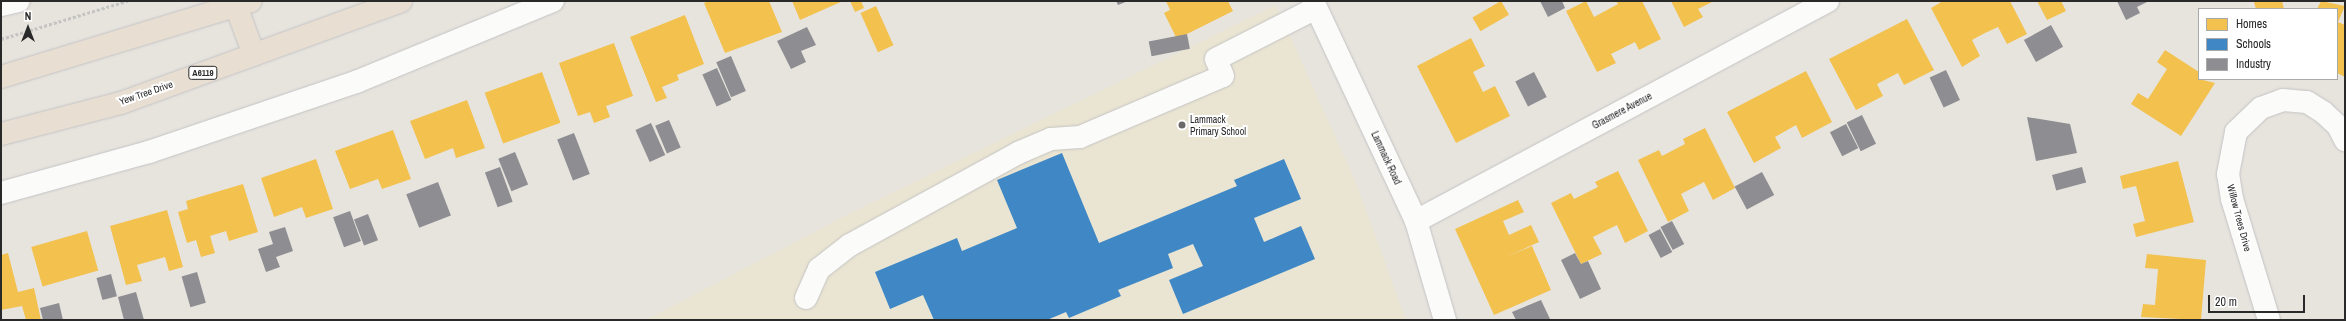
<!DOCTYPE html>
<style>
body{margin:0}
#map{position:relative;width:2346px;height:321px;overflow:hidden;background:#e7e4de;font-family:"Archivo Narrow",sans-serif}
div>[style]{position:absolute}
.education>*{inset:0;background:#eae5d2}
.homes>*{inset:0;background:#f2c14e;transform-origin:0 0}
.schools>*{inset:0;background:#3f88c5}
.industry>*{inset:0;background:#8d8d92;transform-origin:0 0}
.path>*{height:2.5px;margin-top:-1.25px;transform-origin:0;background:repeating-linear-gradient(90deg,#c4c4c3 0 3px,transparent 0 5px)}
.roads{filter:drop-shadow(0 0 1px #c4c3c4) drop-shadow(0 0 1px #c4c3c4)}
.minor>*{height:22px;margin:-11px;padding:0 11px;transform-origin:11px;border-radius:11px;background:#fbfbfa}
.highway>*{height:22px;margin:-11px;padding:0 11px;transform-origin:11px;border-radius:11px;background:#e8ded2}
.dots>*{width:11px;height:11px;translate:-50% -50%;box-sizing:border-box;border:2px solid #fff;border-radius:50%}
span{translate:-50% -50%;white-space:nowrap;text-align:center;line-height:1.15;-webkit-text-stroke:4px #fff;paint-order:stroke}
.shield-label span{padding:1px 3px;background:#fff;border:1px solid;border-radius:3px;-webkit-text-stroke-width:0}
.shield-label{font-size:9px;color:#292929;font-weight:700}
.street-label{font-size:10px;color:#292929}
.poi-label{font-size:10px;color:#292929}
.left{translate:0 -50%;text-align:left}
.frame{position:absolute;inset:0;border:2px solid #292929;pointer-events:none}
.legend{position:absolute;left:2198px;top:8px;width:140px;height:72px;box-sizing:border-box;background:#fff;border:1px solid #a9a9a9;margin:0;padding:5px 7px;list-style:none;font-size:12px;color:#292929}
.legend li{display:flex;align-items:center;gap:8px;height:20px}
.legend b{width:20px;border:1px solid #a9a9a9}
.north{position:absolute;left:8px;top:8px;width:40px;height:40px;-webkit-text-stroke:3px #fff;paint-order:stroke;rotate:0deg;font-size:11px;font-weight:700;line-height:16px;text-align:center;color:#292929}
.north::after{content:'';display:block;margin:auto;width:14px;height:18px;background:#292929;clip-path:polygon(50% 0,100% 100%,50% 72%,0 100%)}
.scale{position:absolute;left:2208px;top:295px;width:97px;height:18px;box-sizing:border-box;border:2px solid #292929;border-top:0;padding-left:5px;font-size:12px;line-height:14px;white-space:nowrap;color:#292929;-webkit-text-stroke:3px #fff;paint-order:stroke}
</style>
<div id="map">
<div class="education">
<div style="clip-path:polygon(1276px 5px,1357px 185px,1406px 320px,646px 320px,843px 217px)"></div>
</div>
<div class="homes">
<div style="clip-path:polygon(709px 1px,769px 1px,782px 32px,725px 53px,704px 3px)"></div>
<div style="clip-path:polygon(792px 1px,843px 1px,800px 20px)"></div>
<div style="clip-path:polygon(850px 1px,861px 1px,864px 8px,855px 12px)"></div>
<div style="clip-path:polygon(1166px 1px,1228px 1px,1233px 11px,1177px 39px,1164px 13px,1170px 10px)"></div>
<div style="left:1501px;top:1px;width:16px;height:33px;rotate:60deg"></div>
<div style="clip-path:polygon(1586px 1px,1594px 17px,1618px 4px,1616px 1px,1642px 1px,1661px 39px,1639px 50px,1635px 42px,1611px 54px,1616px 63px,1597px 72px,1566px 11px)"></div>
<div style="clip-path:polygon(1671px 1px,1714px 1px,1698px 9px,1703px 17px,1684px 27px)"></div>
<div style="clip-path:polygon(1943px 1px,2010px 1px,2027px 34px,2007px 44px,1998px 27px,1985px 33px,1972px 40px,1980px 56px,1962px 67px,1931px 8px)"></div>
<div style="clip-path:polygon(2037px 1px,2061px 1px,2066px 11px,2047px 20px)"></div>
<div style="clip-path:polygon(2282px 1px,2284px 9px,2256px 9px,2254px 2px)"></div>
<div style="clip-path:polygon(2321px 1px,2345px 6px,2338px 22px,2345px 25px,2345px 77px,2337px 73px,2337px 9px,2317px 9px)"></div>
<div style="left:876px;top:6px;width:43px;height:17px;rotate:66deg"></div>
<div style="clip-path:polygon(685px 15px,704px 64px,677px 75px,679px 80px,662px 87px,667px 98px,656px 102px,630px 37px)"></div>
<div style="clip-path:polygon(1907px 19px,1934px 70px,1904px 85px,1898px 73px,1877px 84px,1883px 96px,1856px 110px,1829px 59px)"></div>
<div style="clip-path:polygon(1471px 38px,1485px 66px,1473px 72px,1483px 92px,1495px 86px,1510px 116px,1456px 143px,1417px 66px)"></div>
<div style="clip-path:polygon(614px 43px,633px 96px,606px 106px,610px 117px,594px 123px,590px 112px,578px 116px,559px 63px)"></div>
<div style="clip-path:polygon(2165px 50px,2199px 72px,2199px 79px,2215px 83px,2181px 136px,2131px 104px,2138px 93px,2148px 99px,2167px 69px,2157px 62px)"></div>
<div style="clip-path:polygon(1806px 71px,1832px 122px,1802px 138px,1796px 125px,1775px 137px,1781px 148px,1754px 163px,1727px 112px)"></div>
<div style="left:542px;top:72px;width:54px;height:61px;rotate:70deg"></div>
<div style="clip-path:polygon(467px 100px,485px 148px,456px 158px,453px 148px,425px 159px,410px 121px)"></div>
<div style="clip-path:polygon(1705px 128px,1735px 188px,1713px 200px,1704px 182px,1681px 194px,1689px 211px,1668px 222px,1638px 160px,1659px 150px,1662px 156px,1685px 144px,1683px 139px)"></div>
<div style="clip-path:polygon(393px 130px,411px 179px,382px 189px,378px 179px,350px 189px,335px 151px)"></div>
<div style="clip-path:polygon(316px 159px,333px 209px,306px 218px,302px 207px,274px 217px,261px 178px)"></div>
<div style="clip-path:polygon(2178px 161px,2194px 222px,2136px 237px,2133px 224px,2145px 221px,2136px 186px,2123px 189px,2120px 176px)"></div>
<div style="clip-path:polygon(1618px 171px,1648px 231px,1625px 243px,1617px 225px,1593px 237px,1602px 254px,1581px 264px,1551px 203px,1571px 193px,1574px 199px,1598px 187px,1595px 182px)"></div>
<div style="clip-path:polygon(243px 184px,258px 232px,229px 241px,226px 231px,210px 236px,215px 253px,201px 257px,196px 240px,187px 243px,178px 212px,188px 209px,186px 201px)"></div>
<div style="clip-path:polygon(1518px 200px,1524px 212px,1503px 221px,1509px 235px,1531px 225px,1539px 242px,1506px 257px,1532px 246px,1551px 290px,1494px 315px,1455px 229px)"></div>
<div style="clip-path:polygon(167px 210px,183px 267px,169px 271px,165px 257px,137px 265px,142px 281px,126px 285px,110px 226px)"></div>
<div style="left:87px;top:231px;width:41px;height:58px;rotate:74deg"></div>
<div style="clip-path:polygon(8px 253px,18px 292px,34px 288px,41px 320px,26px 320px,22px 306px,1px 310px,1px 255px)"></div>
<div style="clip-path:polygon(2147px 254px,2206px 260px,2201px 320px,2141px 317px,2143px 304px,2155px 305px,2158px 269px,2145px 268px)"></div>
</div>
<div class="schools">
<div style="clip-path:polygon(1062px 153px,1099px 243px,1237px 186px,1234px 180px,1284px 159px,1301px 199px,1254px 218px,1264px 242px,1301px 226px,1315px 259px,1183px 314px,1169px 280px,1203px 266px,1193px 244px,1168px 254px,1173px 268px,1118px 290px,1121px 296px,1069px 318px,1066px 312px,1047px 320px,934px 320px,923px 295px,890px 309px,875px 272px,957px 238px,962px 251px,1017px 228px,997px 180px)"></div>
</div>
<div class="industry">
<div style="clip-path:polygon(1116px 1px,1128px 1px,1118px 5px)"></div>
<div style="clip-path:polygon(1540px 1px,1562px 1px,1565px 8px,1548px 17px)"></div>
<div style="clip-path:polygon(2117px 1px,2149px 1px,2137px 7px,2140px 13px,2126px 20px)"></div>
<div style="left:2051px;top:25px;width:25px;height:31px;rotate:61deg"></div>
<div style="clip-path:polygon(807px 27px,816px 45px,801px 51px,806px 62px,791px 69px,777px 41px)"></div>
<div style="left:1187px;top:34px;width:15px;height:39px;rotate:79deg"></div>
<div style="left:731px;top:56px;width:38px;height:16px;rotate:67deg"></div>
<div style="left:717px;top:68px;width:35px;height:16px;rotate:66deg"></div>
<div style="left:1946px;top:70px;width:33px;height:18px;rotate:65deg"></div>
<div style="left:1534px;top:72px;width:28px;height:21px;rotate:63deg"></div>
<div style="left:1862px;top:115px;width:32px;height:17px;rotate:64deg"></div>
<div style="clip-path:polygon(2027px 117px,2070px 124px,2077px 153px,2036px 161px)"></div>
<div style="left:669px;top:120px;width:30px;height:15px;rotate:67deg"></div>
<div style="left:651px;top:123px;width:35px;height:17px;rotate:66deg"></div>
<div style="left:1846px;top:124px;width:27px;height:18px;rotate:63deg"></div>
<div style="left:574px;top:133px;width:44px;height:18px;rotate:69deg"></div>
<div style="left:515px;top:152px;width:35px;height:18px;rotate:68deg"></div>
<div style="left:500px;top:167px;width:37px;height:16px;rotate:70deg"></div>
<div style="left:2082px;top:167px;width:16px;height:31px;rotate:75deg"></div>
<div style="left:1762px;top:172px;width:26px;height:31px;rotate:62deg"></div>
<div style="left:438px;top:182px;width:36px;height:34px;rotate:69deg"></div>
<div style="left:350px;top:211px;width:32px;height:18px;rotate:70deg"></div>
<div style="left:368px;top:214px;width:28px;height:15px;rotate:69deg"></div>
<div style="left:1672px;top:221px;width:26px;height:13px;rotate:62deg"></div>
<div style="clip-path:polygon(285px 227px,293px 251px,276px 257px,280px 267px,266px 272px,258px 249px,273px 244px,269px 232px)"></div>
<div style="left:1660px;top:229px;width:26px;height:13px;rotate:62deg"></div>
<div style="clip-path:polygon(1575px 253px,1581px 264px,1588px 261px,1601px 289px,1580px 299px,1561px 260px)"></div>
<div style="left:197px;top:272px;width:32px;height:16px;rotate:74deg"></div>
<div style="left:111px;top:274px;width:23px;height:15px;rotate:75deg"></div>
<div style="clip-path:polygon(136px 292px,144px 320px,124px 320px,118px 297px)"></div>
<div style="clip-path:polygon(1541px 300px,1550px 319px,1516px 320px,1512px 312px)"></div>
<div style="clip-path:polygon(59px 303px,63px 320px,43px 320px,40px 308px)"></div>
</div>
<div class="path">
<div style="left:1px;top:39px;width:132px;rotate:-16.8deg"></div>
</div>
<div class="roads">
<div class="minor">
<div style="left:1313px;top:1px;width:243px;rotate:64.9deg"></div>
<div style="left:1416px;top:221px;width:103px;rotate:73.7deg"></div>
<div style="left:1px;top:5px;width:18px;rotate:-13deg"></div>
<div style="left:1px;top:193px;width:154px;rotate:-15.5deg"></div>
<div style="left:149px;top:152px;width:219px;rotate:-18.7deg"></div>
<div style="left:356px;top:82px;width:213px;rotate:-22.4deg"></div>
<div style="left:1416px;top:221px;width:467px;rotate:-28.1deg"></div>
<div style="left:806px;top:298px;width:32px;rotate:-66deg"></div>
<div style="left:819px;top:269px;width:39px;rotate:-38deg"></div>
<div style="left:850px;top:245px;width:192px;rotate:-28.7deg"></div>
<div style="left:1018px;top:153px;width:36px;rotate:-23deg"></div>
<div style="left:1051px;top:139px;width:29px;rotate:-4deg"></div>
<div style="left:1080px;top:137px;width:155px;rotate:-23.1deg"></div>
<div style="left:1223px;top:76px;width:18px;rotate:-112deg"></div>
<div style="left:1216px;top:59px;width:112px;rotate:-27deg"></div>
<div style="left:2269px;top:320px;width:127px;rotate:-107deg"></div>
<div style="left:2232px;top:199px;width:25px;rotate:-99deg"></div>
<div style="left:2228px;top:174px;width:43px;rotate:-79.2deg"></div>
<div style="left:2236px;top:132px;width:35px;rotate:-44deg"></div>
<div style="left:2261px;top:108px;width:23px;rotate:-20deg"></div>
<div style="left:2283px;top:100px;width:24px;rotate:5deg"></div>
<div style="left:2307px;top:102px;width:19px;rotate:32deg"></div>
<div style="left:2323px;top:112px;width:21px;rotate:43deg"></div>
<div style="left:2338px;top:126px;width:16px;rotate:63deg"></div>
</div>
<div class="highway">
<div style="left:236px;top:6px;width:52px;rotate:69.8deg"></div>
<div style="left:1px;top:77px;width:261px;rotate:-16.9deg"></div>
<div style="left:1px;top:134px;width:124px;rotate:-14.5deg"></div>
<div style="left:121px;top:103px;width:298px;rotate:-20deg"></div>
</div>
</div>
<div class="dots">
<div style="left:1182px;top:125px;background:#6c6a68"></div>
</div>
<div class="shield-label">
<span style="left:203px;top:73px">A6119</span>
</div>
<div class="street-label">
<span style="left:146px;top:93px;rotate:-19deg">Yew Tree Drive</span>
<span style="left:1622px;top:111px;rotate:-28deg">Grasmere Avenue</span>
<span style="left:1386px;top:158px;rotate:65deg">Lammack Road</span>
<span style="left:2239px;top:218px;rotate:75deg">Willow Trees Drive</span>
</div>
<div class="poi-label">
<span class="left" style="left:1190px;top:125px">Lammack<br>Primary School</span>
</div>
<div class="frame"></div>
<ul class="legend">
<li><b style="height:11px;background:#f2c14e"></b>Homes</li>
<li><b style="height:11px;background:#3f88c5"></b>Schools</li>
<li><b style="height:11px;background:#8d8d92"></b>Industry</li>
</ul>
<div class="north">N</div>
<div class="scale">20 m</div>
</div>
